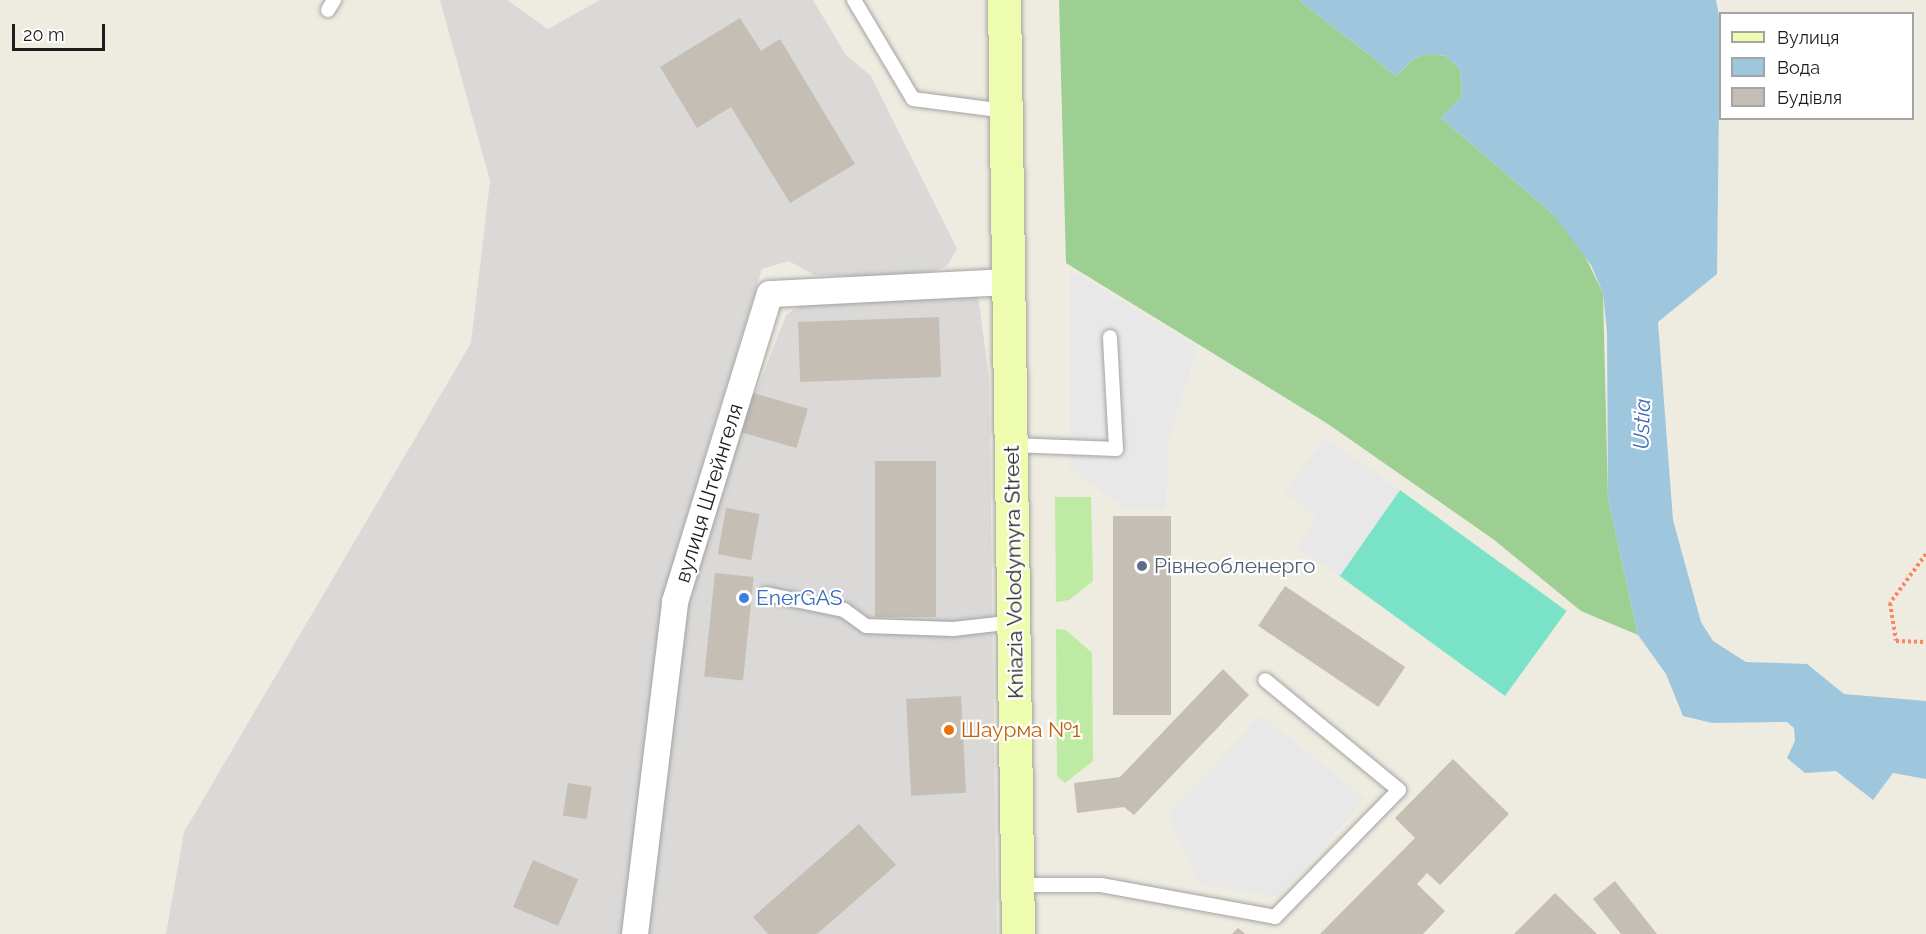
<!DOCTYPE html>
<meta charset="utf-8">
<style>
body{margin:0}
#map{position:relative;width:1926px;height:934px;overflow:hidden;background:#eeebe0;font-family:Raleway,sans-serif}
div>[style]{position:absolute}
.residential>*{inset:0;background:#dad9d8}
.grass>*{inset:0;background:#bdeba3}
.forest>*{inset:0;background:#9dcf93}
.pitch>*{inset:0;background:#7ae2c7;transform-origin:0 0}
.parking>*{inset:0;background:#e8e8e8}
.water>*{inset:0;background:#9ec7de}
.building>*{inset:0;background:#c5beb4;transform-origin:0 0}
.path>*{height:4px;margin-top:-2px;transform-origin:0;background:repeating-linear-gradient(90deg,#ff8560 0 3px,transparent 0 6px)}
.roads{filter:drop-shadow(0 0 2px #a3a3a3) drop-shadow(0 0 2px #a3a3a3)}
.lane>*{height:14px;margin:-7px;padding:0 7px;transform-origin:7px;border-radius:7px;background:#fff}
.street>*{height:26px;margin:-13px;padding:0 13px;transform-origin:13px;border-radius:13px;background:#fff}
.secondary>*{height:33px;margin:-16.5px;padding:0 16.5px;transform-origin:16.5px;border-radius:16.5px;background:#eefcb0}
.dots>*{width:16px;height:16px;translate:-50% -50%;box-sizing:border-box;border:3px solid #fff;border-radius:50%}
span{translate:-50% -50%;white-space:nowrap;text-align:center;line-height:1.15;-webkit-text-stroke:4.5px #fff;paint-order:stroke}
.street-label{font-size:21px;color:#1c1c1c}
.service-label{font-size:21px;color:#4e5e75}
.left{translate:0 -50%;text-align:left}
.shop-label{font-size:21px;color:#366cbe}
.food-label{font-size:21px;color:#c56008}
.water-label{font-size:22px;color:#446caf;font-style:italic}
.legend{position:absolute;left:1719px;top:12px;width:195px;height:108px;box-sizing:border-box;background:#fff;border:2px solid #a4a4a4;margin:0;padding:8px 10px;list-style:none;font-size:18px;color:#1c1c1c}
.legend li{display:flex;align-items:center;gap:12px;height:30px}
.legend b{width:30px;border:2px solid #a4a4a4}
.scale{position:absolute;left:12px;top:24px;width:93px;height:27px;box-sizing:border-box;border:3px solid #1c1c1c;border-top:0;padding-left:8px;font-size:18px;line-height:21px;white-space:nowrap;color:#1c1c1c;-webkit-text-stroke:4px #fff;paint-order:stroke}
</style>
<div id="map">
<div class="residential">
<div style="clip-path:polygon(440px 0,507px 0,548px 29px,600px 0,813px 0,846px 55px,871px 76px,957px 249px,947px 266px,915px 278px,814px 275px,789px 261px,762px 269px,676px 551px,650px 698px,623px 934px,166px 934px,184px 832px,471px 343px,490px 181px)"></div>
<div style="clip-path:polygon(978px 295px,989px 378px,997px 934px,645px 934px,680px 612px,714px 501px,786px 315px,808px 300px)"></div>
</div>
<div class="grass">
<div style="clip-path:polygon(1055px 497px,1091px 497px,1093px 581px,1069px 600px,1056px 602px)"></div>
<div style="clip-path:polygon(1056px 629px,1066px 630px,1092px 653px,1093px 761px,1065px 783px,1057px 776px)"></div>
</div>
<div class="forest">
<div style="clip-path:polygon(1059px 0,1299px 0,1396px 76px,1413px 59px,1428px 54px,1446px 56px,1460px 69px,1462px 96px,1441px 118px,1553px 214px,1578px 242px,1603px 293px,1608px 498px,1638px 635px,1581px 611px,1493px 539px,1328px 424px,1066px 263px)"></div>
</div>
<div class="pitch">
<div style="left:1400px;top:490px;width:206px;height:105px;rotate:36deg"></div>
</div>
<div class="parking">
<div style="clip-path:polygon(1070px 270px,1198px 347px,1168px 441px,1166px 510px,1126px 509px,1070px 469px)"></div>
<div style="clip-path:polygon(1326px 438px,1400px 490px,1340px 576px,1296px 548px,1316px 517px,1284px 491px)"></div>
<div style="clip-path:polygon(1261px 715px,1366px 799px,1278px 896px,1201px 885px,1167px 815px)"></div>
</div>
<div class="water">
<div style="clip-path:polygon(1299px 0,1716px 0,1720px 21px,1717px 274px,1658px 322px,1673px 520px,1701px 622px,1713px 641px,1746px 662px,1807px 664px,1844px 694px,1926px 701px,1926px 779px,1893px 773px,1873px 800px,1836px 771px,1805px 773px,1787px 758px,1795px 741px,1794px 728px,1787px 722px,1712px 723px,1683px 716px,1666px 674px,1638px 635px,1608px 498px,1607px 333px,1603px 293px,1591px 265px,1553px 214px,1441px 118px,1462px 96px,1460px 69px,1446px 56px,1428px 54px,1413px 59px,1396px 76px)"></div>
</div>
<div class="building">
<div style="clip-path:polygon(740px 18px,761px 51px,780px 39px,855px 164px,790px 203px,731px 107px,697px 128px,660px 67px)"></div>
<div style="left:939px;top:317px;width:60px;height:141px;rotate:88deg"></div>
<div style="left:753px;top:393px;width:57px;height:41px;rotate:16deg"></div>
<div style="left:875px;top:461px;width:61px;height:156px"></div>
<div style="left:726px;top:508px;width:34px;height:47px;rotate:10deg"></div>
<div style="left:1113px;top:516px;width:58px;height:199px"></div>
<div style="left:715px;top:573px;width:39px;height:104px;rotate:6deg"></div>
<div style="left:1285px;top:586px;width:145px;height:48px;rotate:34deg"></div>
<div style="clip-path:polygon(1223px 669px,1249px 695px,1134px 815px,1124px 807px,1077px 813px,1074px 783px,1120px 777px)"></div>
<div style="left:961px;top:696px;width:97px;height:55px;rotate:87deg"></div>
<div style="clip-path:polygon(1453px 759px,1509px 814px,1440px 885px,1427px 873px,1417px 884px,1445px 911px,1423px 934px,1320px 934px,1415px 838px,1395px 818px)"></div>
<div style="left:568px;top:783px;width:24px;height:33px;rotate:9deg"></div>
<div style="clip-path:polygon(859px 824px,896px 865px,817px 934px,768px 934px,753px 917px)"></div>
<div style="left:533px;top:860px;width:49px;height:51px;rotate:23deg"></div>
<div style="clip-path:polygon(1615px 881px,1657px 934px,1621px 934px,1593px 899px)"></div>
<div style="clip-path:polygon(1555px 893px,1597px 934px,1514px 934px)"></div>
<div style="clip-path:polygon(1238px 928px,1245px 934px,1232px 934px)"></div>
</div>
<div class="path">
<div style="left:1926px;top:554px;width:61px;rotate:126.3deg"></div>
<div style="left:1890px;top:603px;width:38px;rotate:81deg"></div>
<div style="left:1896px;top:641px;width:30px;rotate:2deg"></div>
</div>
<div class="roads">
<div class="lane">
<div style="left:854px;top:0;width:115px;rotate:59.2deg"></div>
<div style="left:913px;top:99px;width:94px;rotate:7.4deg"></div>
<div style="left:328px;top:10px;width:12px;rotate:-59deg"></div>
<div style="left:1012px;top:445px;width:104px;rotate:2.2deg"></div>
<div style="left:1116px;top:449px;width:112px;rotate:-93.1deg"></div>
<div style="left:766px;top:594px;width:80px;rotate:11.6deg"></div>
<div style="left:844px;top:610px;width:27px;rotate:36deg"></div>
<div style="left:866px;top:626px;width:87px;rotate:2deg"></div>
<div style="left:953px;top:629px;width:61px;rotate:-6.5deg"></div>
<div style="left:1018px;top:885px;width:83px"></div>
<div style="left:1101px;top:885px;width:177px;rotate:10.4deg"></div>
<div style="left:1275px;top:917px;width:177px;rotate:-45.7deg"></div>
<div style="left:1399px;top:790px;width:173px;rotate:-140.6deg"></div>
</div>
<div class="street">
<div style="left:635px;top:934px;width:334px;rotate:-83.1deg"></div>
<div style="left:675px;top:602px;width:322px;rotate:-72.9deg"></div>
<div style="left:770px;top:294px;width:240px;rotate:-2.9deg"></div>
</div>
<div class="secondary">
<div style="left:1004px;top:0;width:934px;rotate:89.14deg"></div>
</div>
</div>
<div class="dots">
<div style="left:1142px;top:566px;background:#5c6f8a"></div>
<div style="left:744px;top:598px;background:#3f7fe0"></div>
<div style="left:949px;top:730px;background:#e8710a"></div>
</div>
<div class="street-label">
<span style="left:709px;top:493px;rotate:-73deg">вулиця Штейнгеля</span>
<span style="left:1014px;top:572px;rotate:-91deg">Kniazia Volodymyra Street</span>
</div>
<div class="service-label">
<span class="left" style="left:1154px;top:566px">Рівнеобленерго</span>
</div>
<div class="shop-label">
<span class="left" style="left:756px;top:598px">EnerGAS</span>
</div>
<div class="food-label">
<span class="left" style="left:961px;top:730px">Шаурма №1</span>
</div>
<div class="water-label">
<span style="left:1642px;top:424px;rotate:-88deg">Ustia</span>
</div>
<ul class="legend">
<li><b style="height:8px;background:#eefcb0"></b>Вулиця</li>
<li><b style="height:16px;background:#9ec7de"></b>Вода</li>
<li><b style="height:16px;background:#c5beb4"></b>Будівля</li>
</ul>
<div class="scale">20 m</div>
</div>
